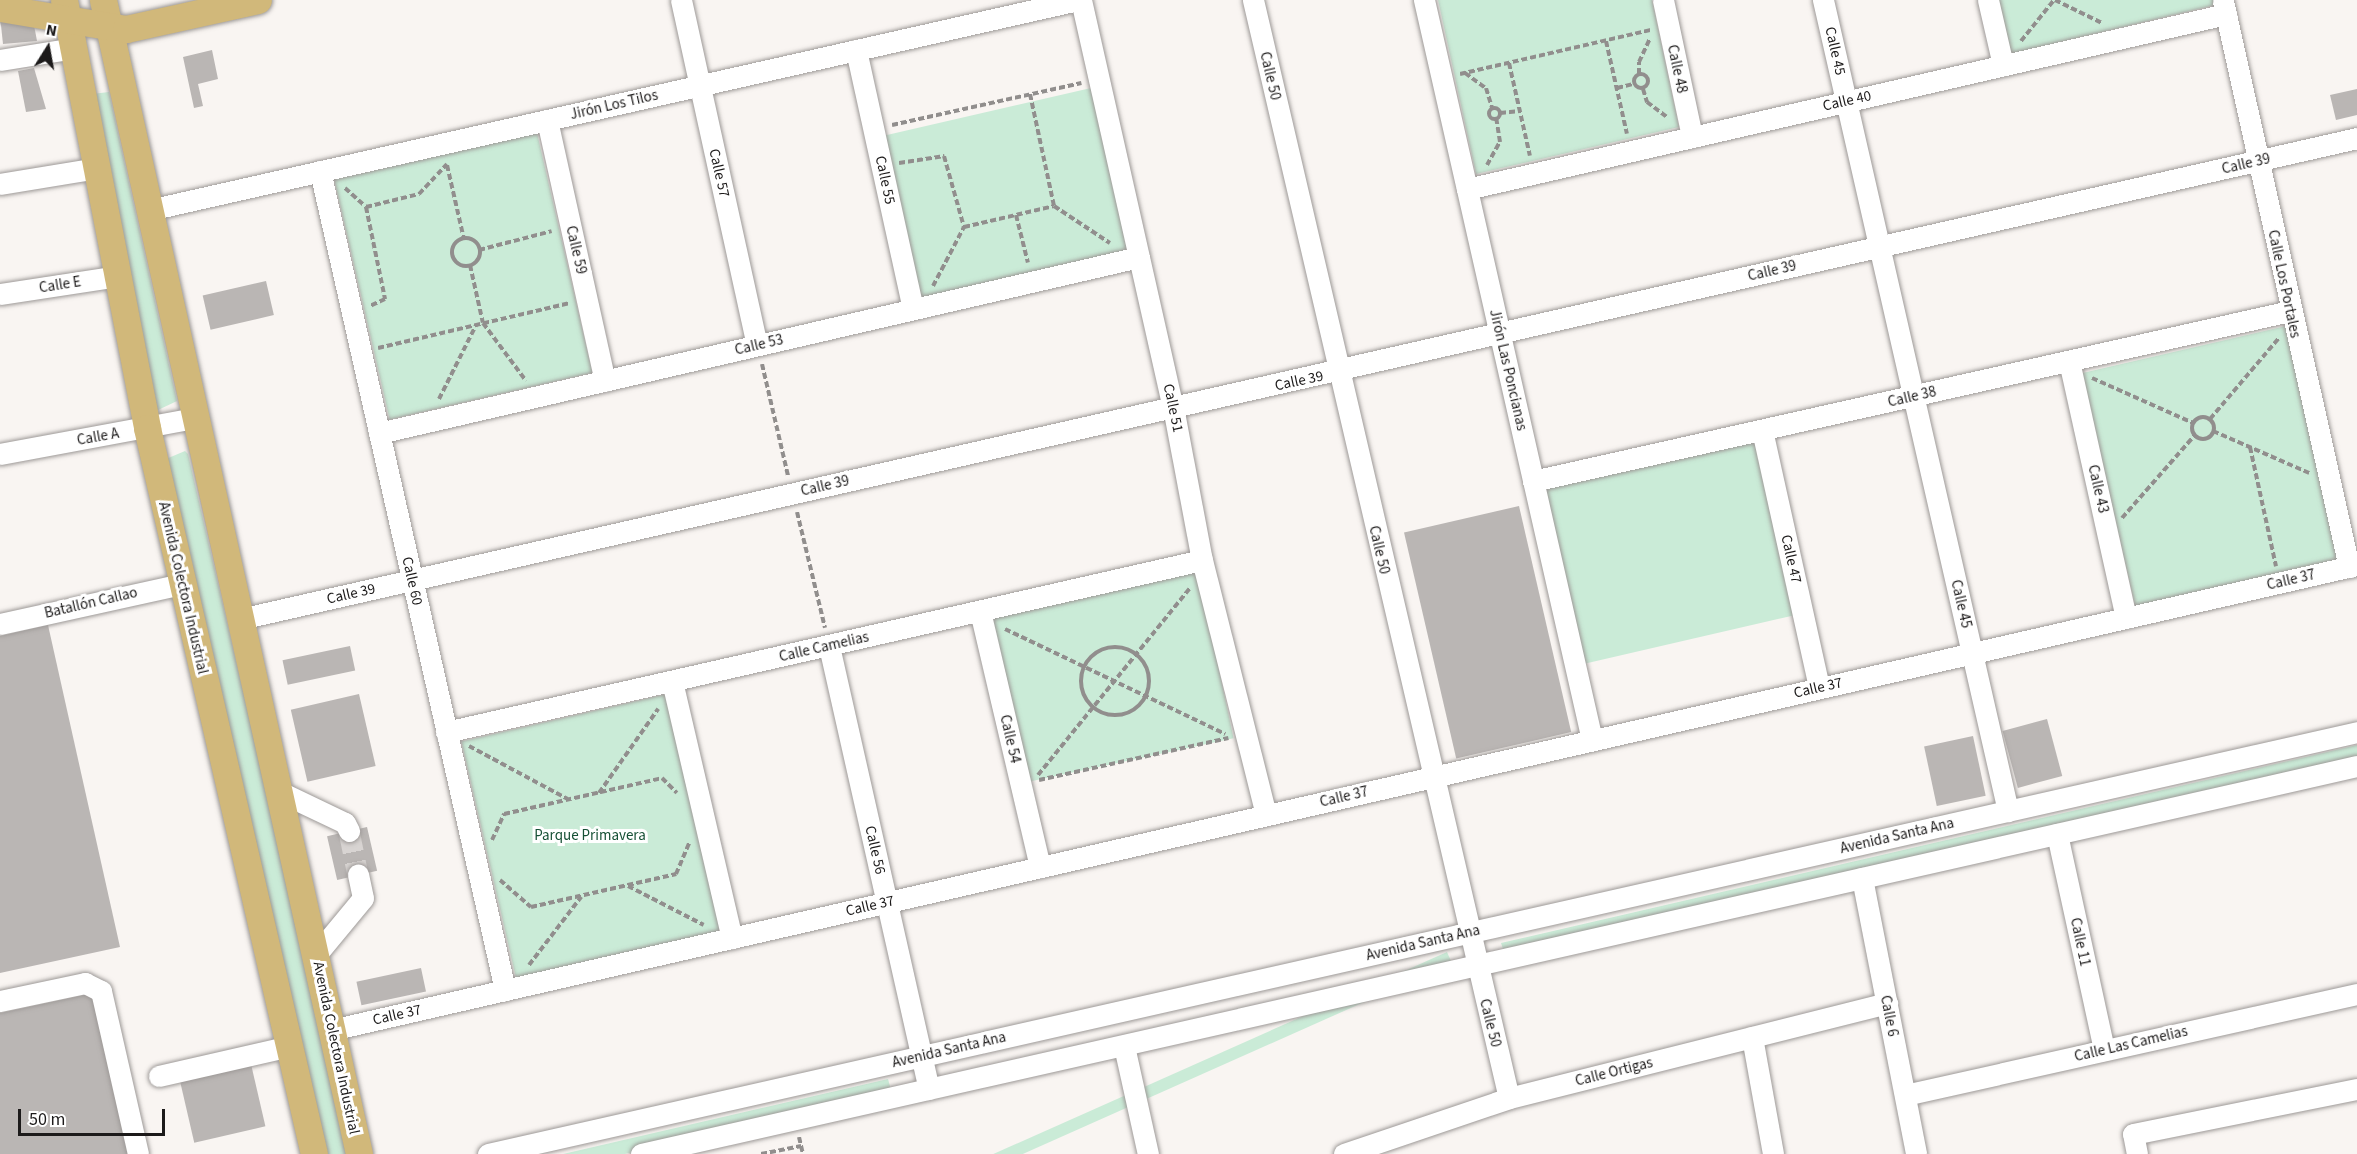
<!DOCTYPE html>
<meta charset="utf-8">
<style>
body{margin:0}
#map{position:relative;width:2357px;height:1154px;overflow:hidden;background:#f9f5f2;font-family:"Source Sans 3",sans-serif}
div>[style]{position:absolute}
.green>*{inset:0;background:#caebd7;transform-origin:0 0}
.building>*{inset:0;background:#bab6b4;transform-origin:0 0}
.minor-tunnel>*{height:21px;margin-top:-10.5px;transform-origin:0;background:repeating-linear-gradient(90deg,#d8d4d2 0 21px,transparent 0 31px)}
.path>*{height:4px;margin-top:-2px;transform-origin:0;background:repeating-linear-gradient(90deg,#918e8d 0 6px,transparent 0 9px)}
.path>.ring{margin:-2px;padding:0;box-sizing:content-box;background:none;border:4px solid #918e8d;border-radius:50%}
.roads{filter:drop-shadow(0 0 2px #9d9997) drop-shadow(0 0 2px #9d9997)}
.minor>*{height:21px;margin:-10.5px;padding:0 10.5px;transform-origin:10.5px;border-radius:10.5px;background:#fff}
.major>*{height:27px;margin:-13.5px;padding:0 13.5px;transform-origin:13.5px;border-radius:13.5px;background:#d1b87a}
span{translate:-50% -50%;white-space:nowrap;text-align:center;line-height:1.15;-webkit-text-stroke:6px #fff;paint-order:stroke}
.street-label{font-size:15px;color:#1c1a1a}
.park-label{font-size:15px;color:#165035}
.north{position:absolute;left:18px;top:18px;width:60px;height:60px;-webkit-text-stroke:4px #fff;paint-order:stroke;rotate:11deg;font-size:16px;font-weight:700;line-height:24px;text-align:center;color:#1c1a1a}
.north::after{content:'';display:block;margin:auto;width:21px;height:27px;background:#1c1a1a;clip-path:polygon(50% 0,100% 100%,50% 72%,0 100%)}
.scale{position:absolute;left:18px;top:1109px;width:147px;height:27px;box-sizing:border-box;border:3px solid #1c1a1a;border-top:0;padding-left:8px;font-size:18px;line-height:21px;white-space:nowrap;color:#1c1a1a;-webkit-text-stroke:4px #fff;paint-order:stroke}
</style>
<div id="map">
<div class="green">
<div style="clip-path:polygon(1438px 0,1652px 0,1679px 127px,1476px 174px)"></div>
<div style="clip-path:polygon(1997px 0,2214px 0,2215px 5px,2010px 54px)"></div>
<div style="left:1091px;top:88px;width:168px;height:215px;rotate:77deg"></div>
<div style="clip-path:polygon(109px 92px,177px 401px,158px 410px,153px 408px,92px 94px)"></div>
<div style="left:537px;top:133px;width:246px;height:208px;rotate:77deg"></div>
<div style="left:2286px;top:326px;width:243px;height:210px;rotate:77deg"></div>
<div style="left:1762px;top:439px;width:179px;height:228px;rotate:77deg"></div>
<div style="clip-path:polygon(185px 451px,188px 454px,350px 1154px,325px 1154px,166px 459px)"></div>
<div style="left:1198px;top:571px;width:171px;height:212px;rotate:78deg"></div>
<div style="left:667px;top:694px;width:246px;height:211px;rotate:77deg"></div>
<div style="clip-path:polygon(2357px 745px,2357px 760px,1503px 949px,1501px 943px)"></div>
<div style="left:1447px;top:952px;width:12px;height:509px;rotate:66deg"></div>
<div style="clip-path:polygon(888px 1079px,892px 1094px,625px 1154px,563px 1154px)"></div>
</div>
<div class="building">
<div style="clip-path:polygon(0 16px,33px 20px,37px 41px,3px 44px)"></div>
<div style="clip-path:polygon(212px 50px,218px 79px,198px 84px,203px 106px,194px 108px,183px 57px)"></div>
<div style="clip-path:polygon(34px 68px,46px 109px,26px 112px,18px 71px)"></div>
<div style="clip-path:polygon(2357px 89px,2357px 115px,2336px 120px,2330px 95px)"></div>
<div style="left:266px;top:281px;width:35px;height:65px;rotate:77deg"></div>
<div style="left:1519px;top:506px;width:232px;height:118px;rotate:77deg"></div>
<div style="clip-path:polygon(48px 625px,120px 947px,0 973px,0 636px)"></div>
<div style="left:350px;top:646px;width:25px;height:69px;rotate:78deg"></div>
<div style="left:359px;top:694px;width:74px;height:70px;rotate:77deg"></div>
<div style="left:2047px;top:719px;width:59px;height:46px;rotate:75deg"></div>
<div style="left:1973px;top:736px;width:61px;height:50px;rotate:78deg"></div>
<div style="left:367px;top:827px;width:45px;height:41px;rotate:77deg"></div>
<div style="left:421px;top:968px;width:24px;height:66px;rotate:78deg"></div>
<div style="clip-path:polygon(93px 993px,129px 1154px,0 1154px,0 1013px)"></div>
<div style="left:251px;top:1064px;width:64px;height:73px;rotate:77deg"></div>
</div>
<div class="minor-tunnel">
<div style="left:349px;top:831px;width:45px;rotate:78.4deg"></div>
</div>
<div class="path">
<div style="left:2055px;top:0;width:52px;rotate:26.1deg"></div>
<div style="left:1606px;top:41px;width:95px;rotate:77.3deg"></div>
<div style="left:2021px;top:41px;width:53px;rotate:-51.2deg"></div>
<div style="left:1509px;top:63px;width:95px;rotate:77.3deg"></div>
<div style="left:1465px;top:73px;width:26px;rotate:36deg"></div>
<div style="left:1486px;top:88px;width:21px;rotate:73deg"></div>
<div class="ring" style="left:1634px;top:74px;width:10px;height:10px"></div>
<div style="left:1460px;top:74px;width:196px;rotate:-13deg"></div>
<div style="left:1639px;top:74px;width:12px;rotate:-90deg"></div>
<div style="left:1639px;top:62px;width:26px;rotate:-65deg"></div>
<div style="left:1617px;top:88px;width:16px;rotate:-14deg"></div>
<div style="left:1643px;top:89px;width:14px;rotate:73deg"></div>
<div style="left:1647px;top:102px;width:26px;rotate:37deg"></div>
<div style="left:1030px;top:94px;width:115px;rotate:77.9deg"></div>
<div class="ring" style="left:1488.5px;top:107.5px;width:7px;height:7px"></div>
<div style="left:1500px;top:113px;width:20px;rotate:-6deg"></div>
<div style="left:892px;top:125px;width:194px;rotate:-12.5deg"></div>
<div style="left:899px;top:163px;width:46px;rotate:-8.8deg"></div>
<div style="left:944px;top:156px;width:74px;rotate:74.3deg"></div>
<div style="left:447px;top:165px;width:76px;rotate:77.1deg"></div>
<div style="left:1487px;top:165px;width:26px;rotate:-61deg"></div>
<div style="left:1500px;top:142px;width:24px;rotate:-99deg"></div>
<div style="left:345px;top:188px;width:28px;rotate:42deg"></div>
<div style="left:366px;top:207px;width:94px;rotate:78.3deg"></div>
<div style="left:385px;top:299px;width:17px;rotate:155deg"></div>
<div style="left:366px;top:207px;width:55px;rotate:-13.8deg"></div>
<div style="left:419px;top:194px;width:41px;rotate:-47deg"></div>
<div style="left:1016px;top:215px;width:49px;rotate:76deg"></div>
<div class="ring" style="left:452px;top:238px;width:24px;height:24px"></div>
<div style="left:479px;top:250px;width:75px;rotate:-14.6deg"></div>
<div style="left:470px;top:265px;width:59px;rotate:77.4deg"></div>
<div style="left:483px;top:323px;width:72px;rotate:53.4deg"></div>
<div style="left:933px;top:286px;width:67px;rotate:-62.3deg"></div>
<div style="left:964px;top:227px;width:92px;rotate:-13.1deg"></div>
<div style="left:1054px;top:206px;width:67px;rotate:33.5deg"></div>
<div style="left:378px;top:348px;width:197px;rotate:-13.2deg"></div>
<div style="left:762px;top:364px;width:115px;rotate:76.9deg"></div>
<div style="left:2092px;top:378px;width:111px;rotate:24deg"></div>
<div style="left:439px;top:399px;width:83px;rotate:-63.4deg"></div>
<div class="ring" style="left:2192px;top:417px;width:18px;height:18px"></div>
<div style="left:2210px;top:419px;width:106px;rotate:-49.6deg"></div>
<div style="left:2213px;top:431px;width:105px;rotate:23.6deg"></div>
<div style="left:2250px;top:447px;width:122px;rotate:77.7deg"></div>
<div style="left:797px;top:512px;width:119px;rotate:76.4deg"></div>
<div style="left:2122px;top:518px;width:111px;rotate:-48.7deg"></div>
<div style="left:1005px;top:629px;width:244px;rotate:25.5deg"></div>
<div class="ring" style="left:1081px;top:647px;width:64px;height:64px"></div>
<div style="left:469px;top:746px;width:112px;rotate:28.2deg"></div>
<div style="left:1038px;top:775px;width:241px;rotate:-50.9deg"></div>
<div style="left:1039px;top:780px;width:194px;rotate:-12.5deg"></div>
<div style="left:599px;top:793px;width:103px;rotate:-54.9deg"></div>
<div style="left:492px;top:840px;width:29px;rotate:-65deg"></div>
<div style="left:504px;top:814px;width:162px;rotate:-12.8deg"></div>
<div style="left:662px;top:778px;width:21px;rotate:45deg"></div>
<div style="left:500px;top:880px;width:41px;rotate:41.1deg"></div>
<div style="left:531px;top:907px;width:149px;rotate:-12.8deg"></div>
<div style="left:676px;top:874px;width:34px;rotate:-67deg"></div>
<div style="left:628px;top:886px;width:85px;rotate:27.2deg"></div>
<div style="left:529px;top:965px;width:86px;rotate:-52.6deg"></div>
<div style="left:799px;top:1137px;width:17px;rotate:77deg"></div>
<div style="left:761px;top:1154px;width:41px;rotate:-11.3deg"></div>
</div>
<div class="roads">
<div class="minor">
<div style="left:681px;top:0;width:353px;rotate:77.6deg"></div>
<div style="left:1081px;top:0;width:417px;rotate:77.3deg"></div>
<div style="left:1173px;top:407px;width:156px;rotate:79.3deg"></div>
<div style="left:1202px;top:560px;width:263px;rotate:75.9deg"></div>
<div style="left:1253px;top:0;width:1127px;rotate:76.88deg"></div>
<div style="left:1424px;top:0;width:759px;rotate:77.21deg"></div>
<div style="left:1663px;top:0;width:140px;rotate:78deg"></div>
<div style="left:1823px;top:0;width:832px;rotate:77.15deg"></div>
<div style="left:1988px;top:0;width:67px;rotate:77deg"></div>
<div style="left:2223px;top:1px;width:580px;rotate:77.45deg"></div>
<div style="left:856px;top:50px;width:265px;rotate:77.6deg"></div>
<div style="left:0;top:60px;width:75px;rotate:-9.2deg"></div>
<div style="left:547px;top:120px;width:267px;rotate:77.5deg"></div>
<div style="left:320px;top:171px;width:840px;rotate:77.27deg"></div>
<div style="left:0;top:184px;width:98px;rotate:-9.4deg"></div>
<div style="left:1467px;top:189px;width:779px;rotate:-12.98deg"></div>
<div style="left:149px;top:210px;width:952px;rotate:-12.74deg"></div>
<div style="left:0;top:294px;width:120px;rotate:-8.6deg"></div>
<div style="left:2069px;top:361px;width:263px;rotate:77.5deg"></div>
<div style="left:1762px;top:430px;width:264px;rotate:77.5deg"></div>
<div style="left:379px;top:433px;width:780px;rotate:-13.04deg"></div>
<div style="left:0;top:454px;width:198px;rotate:-10.5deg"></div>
<div style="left:1533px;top:481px;width:776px;rotate:-12.66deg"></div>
<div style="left:980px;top:611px;width:263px;rotate:76.8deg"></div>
<div style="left:240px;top:619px;width:2171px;rotate:-12.8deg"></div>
<div style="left:0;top:624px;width:186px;rotate:-12.4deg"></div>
<div style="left:829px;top:646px;width:454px;rotate:77.3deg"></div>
<div style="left:672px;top:681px;width:264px;rotate:76.9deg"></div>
<div style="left:446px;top:732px;width:775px;rotate:-12.82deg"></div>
<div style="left:278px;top:791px;width:74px;rotate:25.5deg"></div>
<div style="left:345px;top:823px;width:9px;rotate:63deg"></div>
<div style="left:2057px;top:834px;width:221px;rotate:77.7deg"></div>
<div style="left:1862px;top:878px;width:281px;rotate:78.9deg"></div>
<div style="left:315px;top:956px;width:75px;rotate:-50.4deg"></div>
<div style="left:363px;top:898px;width:24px;rotate:-102deg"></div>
<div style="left:0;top:1001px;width:87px;rotate:-12deg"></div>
<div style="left:85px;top:983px;width:18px;rotate:27deg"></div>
<div style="left:101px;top:991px;width:167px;rotate:77.2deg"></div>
<div style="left:331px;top:1030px;width:2079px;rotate:-12.93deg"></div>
<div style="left:1752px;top:1037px;width:119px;rotate:79.8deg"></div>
<div style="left:1124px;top:1046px;width:111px;rotate:77.5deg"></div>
<div style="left:159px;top:1076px;width:134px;rotate:-12.9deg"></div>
<div style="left:1905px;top:1095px;width:463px;rotate:-12.6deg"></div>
<div style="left:488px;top:1154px;width:1916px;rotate:-12.72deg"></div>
<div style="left:641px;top:1154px;width:1759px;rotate:-12.74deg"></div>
<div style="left:1344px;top:1154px;width:174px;rotate:-18.7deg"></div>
<div style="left:1509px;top:1098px;width:390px;rotate:-14.1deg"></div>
<div style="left:2137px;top:1154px;width:20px;rotate:-101deg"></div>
<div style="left:2133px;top:1134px;width:228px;rotate:-11.4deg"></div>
</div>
<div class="major">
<div style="left:64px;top:0;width:436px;rotate:79deg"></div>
<div style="left:147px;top:428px;width:745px;rotate:77.05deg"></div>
<div style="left:103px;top:0;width:1182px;rotate:77.49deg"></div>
<div style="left:0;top:8px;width:128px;rotate:9.5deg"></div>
<div style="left:126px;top:29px;width:135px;rotate:-12.4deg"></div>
</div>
</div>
<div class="street-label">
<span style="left:1835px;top:51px;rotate:77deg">Calle 45</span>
<span style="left:1677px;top:69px;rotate:78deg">Calle 48</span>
<span style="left:1270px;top:76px;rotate:77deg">Calle 50</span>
<span style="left:1847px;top:101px;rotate:-13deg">Calle 40</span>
<span style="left:614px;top:105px;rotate:-13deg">Jirón Los Tilos</span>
<span style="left:2246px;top:164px;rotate:-13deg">Calle 39</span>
<span style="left:719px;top:173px;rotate:77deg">Calle 57</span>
<span style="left:885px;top:180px;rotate:78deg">Calle 55</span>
<span style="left:576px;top:250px;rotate:77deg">Calle 59</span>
<span style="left:1772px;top:271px;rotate:-13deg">Calle 39</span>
<span style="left:2284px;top:284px;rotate:78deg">Calle Los Portales</span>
<span style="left:60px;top:285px;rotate:-9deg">Calle E</span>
<span style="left:759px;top:345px;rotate:-13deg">Calle 53</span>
<span style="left:1508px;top:370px;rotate:77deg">Jirón Las Poncianas</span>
<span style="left:1299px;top:381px;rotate:-12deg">Calle 39</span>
<span style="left:1912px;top:397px;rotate:-13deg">Calle 38</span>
<span style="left:1173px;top:408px;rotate:78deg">Calle 51</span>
<span style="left:98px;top:437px;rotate:-10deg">Calle A</span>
<span style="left:825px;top:486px;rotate:-13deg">Calle 39</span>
<span style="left:2098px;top:489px;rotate:77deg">Calle 43</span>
<span style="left:1379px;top:550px;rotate:77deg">Calle 50</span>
<span style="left:1791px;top:559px;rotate:77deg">Calle 47</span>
<span style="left:2291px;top:580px;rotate:-13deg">Calle 37</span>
<span style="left:412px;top:581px;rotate:77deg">Calle 60</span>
<span style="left:183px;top:588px;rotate:77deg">Avenida Colectora Industrial</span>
<span style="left:351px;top:594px;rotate:-13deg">Calle 39</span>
<span style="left:91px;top:603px;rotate:-13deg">Batallón Callao</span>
<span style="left:1961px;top:604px;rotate:77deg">Calle 45</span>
<span style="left:824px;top:647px;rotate:-13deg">Calle Camelias</span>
<span style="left:1818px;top:688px;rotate:-13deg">Calle 37</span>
<span style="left:1010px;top:739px;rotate:77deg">Calle 54</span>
<span style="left:1344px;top:797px;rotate:-13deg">Calle 37</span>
<span style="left:1897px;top:836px;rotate:-13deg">Avenida Santa Ana</span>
<span style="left:875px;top:850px;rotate:77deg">Calle 56</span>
<span style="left:870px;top:906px;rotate:-13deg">Calle 37</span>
<span style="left:2080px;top:942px;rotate:78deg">Calle 11</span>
<span style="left:1423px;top:943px;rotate:-13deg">Avenida Santa Ana</span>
<span style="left:397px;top:1015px;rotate:-13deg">Calle 37</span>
<span style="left:1889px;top:1016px;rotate:79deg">Calle 6</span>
<span style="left:1490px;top:1023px;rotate:76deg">Calle 50</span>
<span style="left:2131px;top:1044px;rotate:-13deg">Calle Las Camelias</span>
<span style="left:336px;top:1048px;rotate:78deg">Avenida Colectora Industrial</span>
<span style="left:949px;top:1050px;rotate:-13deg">Avenida Santa Ana</span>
<span style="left:1614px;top:1072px;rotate:-14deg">Calle Ortigas</span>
</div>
<div class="park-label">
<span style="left:590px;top:836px">Parque Primavera</span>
</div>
<div class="north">N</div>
<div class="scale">50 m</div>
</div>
